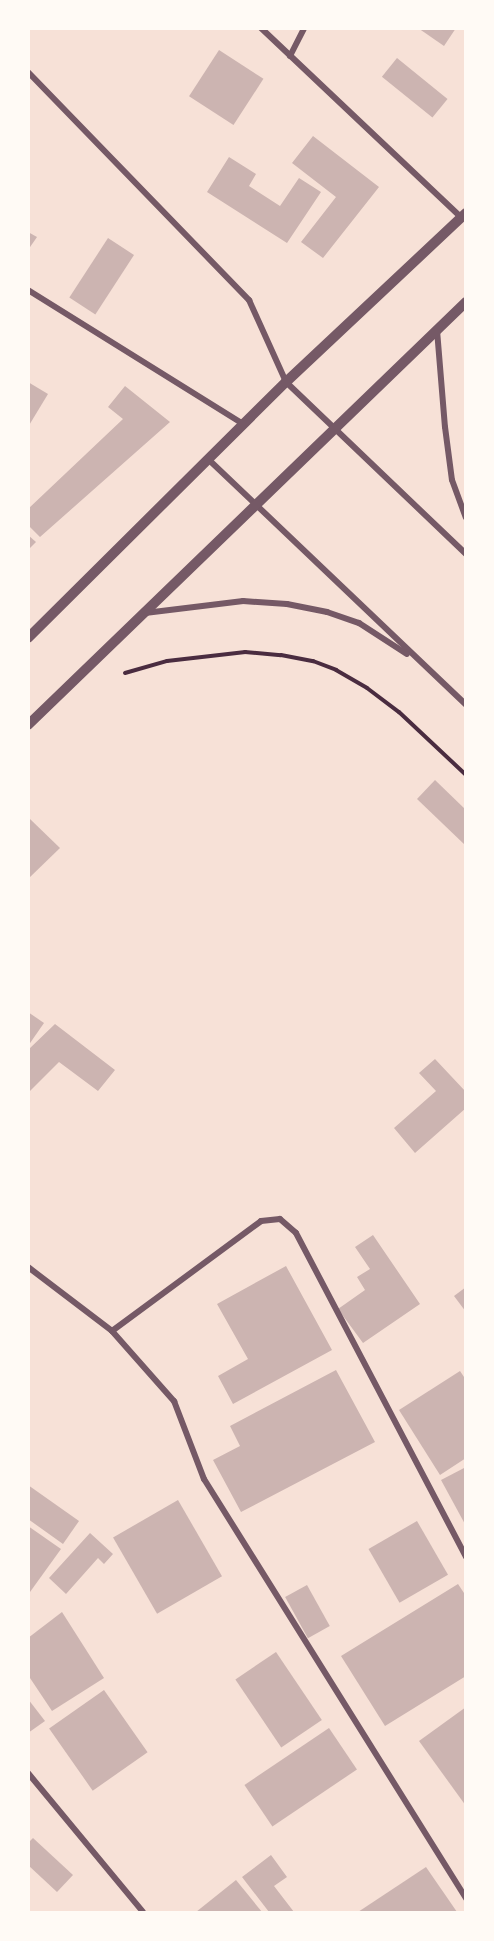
<!DOCTYPE html>
<style>
body{margin:0}
#map{position:relative;width:494px;height:1941px;overflow:hidden;background:#f7e1d7;font-family:"Fira Sans",sans-serif}
div>[style]{position:absolute}
.building>*{inset:0;background:#ccb4b1;transform-origin:0 0}
.path>*{height:4px;margin:-2px;padding:0 2px;transform-origin:2px;border-radius:2px;background:#4a2c40}
.minor>*{height:6px;margin:-3px;padding:0 3px;transform-origin:3px;border-radius:3px;background:#755966}
.tertiary>*{height:10px;margin:-5px;padding:0 5px;transform-origin:5px;border-radius:5px;background:#755966}
span{translate:-50% -50%;white-space:nowrap;text-align:center;line-height:1.15;-webkit-text-stroke:5px #fffaf5;paint-order:stroke}
.frame{position:absolute;inset:0;border:30px solid #fffaf5;pointer-events:none}
</style>
<div id="map">
<div class="building">
<div style="clip-path:polygon(418px 28px,456px 28px,444px 46px)"></div>
<div style="left:219px;top:50px;width:53px;height:55px;rotate:33deg"></div>
<div style="left:397px;top:58px;width:65px;height:24px;rotate:39deg"></div>
<div style="clip-path:polygon(313px 136px,379px 187px,323px 258px,301px 242px,336px 197px,292px 163px)"></div>
<div style="clip-path:polygon(229px 157px,256px 174px,249px 186px,280px 206px,299px 178px,321px 192px,287px 243px,207px 192px)"></div>
<div style="clip-path:polygon(28px 232px,37px 237px,28px 250px)"></div>
<div style="left:108px;top:238px;width:31px;height:71px;rotate:33deg"></div>
<div style="clip-path:polygon(28px 382px,48px 394px,28px 427px)"></div>
<div style="clip-path:polygon(125px 386px,170px 422px,40px 537px,28px 525px,28px 509px,123px 419px,108px 407px)"></div>
<div style="clip-path:polygon(28px 535px,36px 542px,28px 550px)"></div>
<div style="clip-path:polygon(435px 780px,466px 810px,466px 846px,417px 799px)"></div>
<div style="clip-path:polygon(30px 819px,60px 848px,28px 879px,28px 821px)"></div>
<div style="clip-path:polygon(28px 1012px,44px 1023px,28px 1046px)"></div>
<div style="clip-path:polygon(55px 1024px,115px 1070px,98px 1091px,59px 1062px,28px 1093px,28px 1050px)"></div>
<div style="clip-path:polygon(435px 1059px,466px 1092px,466px 1108px,415px 1153px,394px 1128px,436px 1091px,419px 1073px)"></div>
<div style="clip-path:polygon(373px 1235px,420px 1304px,363px 1343px,338px 1309px,365px 1290px,357px 1277px,370px 1269px,355px 1247px)"></div>
<div style="clip-path:polygon(286px 1266px,332px 1350px,233px 1404px,218px 1376px,248px 1359px,217px 1304px)"></div>
<div style="clip-path:polygon(466px 1287px,466px 1312px,454px 1296px)"></div>
<div style="clip-path:polygon(336px 1370px,375px 1442px,241px 1512px,213px 1460px,240px 1446px,230px 1426px)"></div>
<div style="clip-path:polygon(460px 1371px,466px 1380px,466px 1458px,440px 1475px,399px 1410px)"></div>
<div style="clip-path:polygon(466px 1467px,466px 1526px,441px 1480px)"></div>
<div style="clip-path:polygon(28px 1485px,79px 1521px,63px 1544px,28px 1519px)"></div>
<div style="left:178px;top:1500px;width:88px;height:75px;rotate:60deg"></div>
<div style="left:417px;top:1521px;width:62px;height:56px;rotate:60deg"></div>
<div style="clip-path:polygon(28px 1526px,61px 1549px,30px 1592px,28px 1591px)"></div>
<div style="clip-path:polygon(90px 1533px,113px 1554px,104px 1564px,98px 1558px,66px 1594px,49px 1578px)"></div>
<div style="clip-path:polygon(458px 1584px,466px 1596px,466px 1676px,385px 1726px,341px 1656px)"></div>
<div style="left:307px;top:1585px;width:47px;height:25px;rotate:61deg"></div>
<div style="clip-path:polygon(62px 1612px,104px 1678px,52px 1711px,28px 1675px,28px 1638px)"></div>
<div style="left:276px;top:1652px;width:82px;height:49px;rotate:56deg"></div>
<div style="left:104px;top:1690px;width:76px;height:67px;rotate:55deg"></div>
<div style="clip-path:polygon(28px 1699px,45px 1721px,28px 1733px)"></div>
<div style="clip-path:polygon(466px 1707px,466px 1806px,419px 1741px)"></div>
<div style="left:329px;top:1728px;width:50px;height:102px;rotate:56deg"></div>
<div style="clip-path:polygon(33px 1838px,73px 1875px,57px 1892px,28px 1865px,28px 1843px)"></div>
<div style="clip-path:polygon(271px 1855px,287px 1877px,274px 1886px,294px 1912px,269px 1912px,242px 1877px)"></div>
<div style="clip-path:polygon(426px 1867px,457px 1912px,358px 1912px)"></div>
<div style="clip-path:polygon(236px 1880px,262px 1912px,196px 1912px)"></div>
</div>
<div class="path">
<div style="left:125px;top:673px;width:44px;rotate:-15.9deg"></div>
<div style="left:167px;top:661px;width:79px;rotate:-6.6deg"></div>
<div style="left:245px;top:652px;width:36px;rotate:5deg"></div>
<div style="left:281px;top:655px;width:33px;rotate:11deg"></div>
<div style="left:313px;top:661px;width:25px;rotate:21deg"></div>
<div style="left:336px;top:670px;width:36px;rotate:30deg"></div>
<div style="left:367px;top:688px;width:40px;rotate:37deg"></div>
<div style="left:399px;top:712px;width:92px;rotate:43.2deg"></div>
</div>
<div class="minor">
<div style="left:261px;top:28px;width:275px;rotate:43.4deg"></div>
<div style="left:290px;top:56px;width:31px;rotate:-63deg"></div>
<div style="left:28px;top:72px;width:318px;rotate:45.9deg"></div>
<div style="left:249px;top:300px;width:90px;rotate:65.7deg"></div>
<div style="left:286px;top:382px;width:249px;rotate:43.7deg"></div>
<div style="left:28px;top:290px;width:253px;rotate:31.9deg"></div>
<div style="left:437px;top:330px;width:97px;rotate:85.3deg"></div>
<div style="left:445px;top:427px;width:53px;rotate:82.5deg"></div>
<div style="left:452px;top:480px;width:40px;rotate:69.8deg"></div>
<div style="left:208px;top:459px;width:356px;rotate:43.6deg"></div>
<div style="left:145px;top:613px;width:99px;rotate:-7deg"></div>
<div style="left:243px;top:601px;width:44px;rotate:3.9deg"></div>
<div style="left:287px;top:604px;width:41px;rotate:11.3deg"></div>
<div style="left:327px;top:612px;width:34px;rotate:19deg"></div>
<div style="left:359px;top:623px;width:57px;rotate:32.9deg"></div>
<div style="left:28px;top:1267px;width:106px;rotate:37.3deg"></div>
<div style="left:112px;top:1331px;width:94px;rotate:48.5deg"></div>
<div style="left:174px;top:1401px;width:84px;rotate:69deg"></div>
<div style="left:204px;top:1479px;width:495px;rotate:58deg"></div>
<div style="left:112px;top:1331px;width:185px;rotate:-36.4deg"></div>
<div style="left:261px;top:1221px;width:19px;rotate:-6deg"></div>
<div style="left:280px;top:1219px;width:21px;rotate:41deg"></div>
<div style="left:296px;top:1233px;width:366px;rotate:62.3deg"></div>
<div style="left:28px;top:1773px;width:180px;rotate:50.4deg"></div>
</div>
<div class="tertiary">
<div style="left:28px;top:638px;width:363px;rotate:-44.8deg"></div>
<div style="left:286px;top:382px;width:247px;rotate:-43.2deg"></div>
<div style="left:28px;top:725px;width:609px;rotate:-44deg"></div>
</div>
<div class="frame"></div>
</div>
